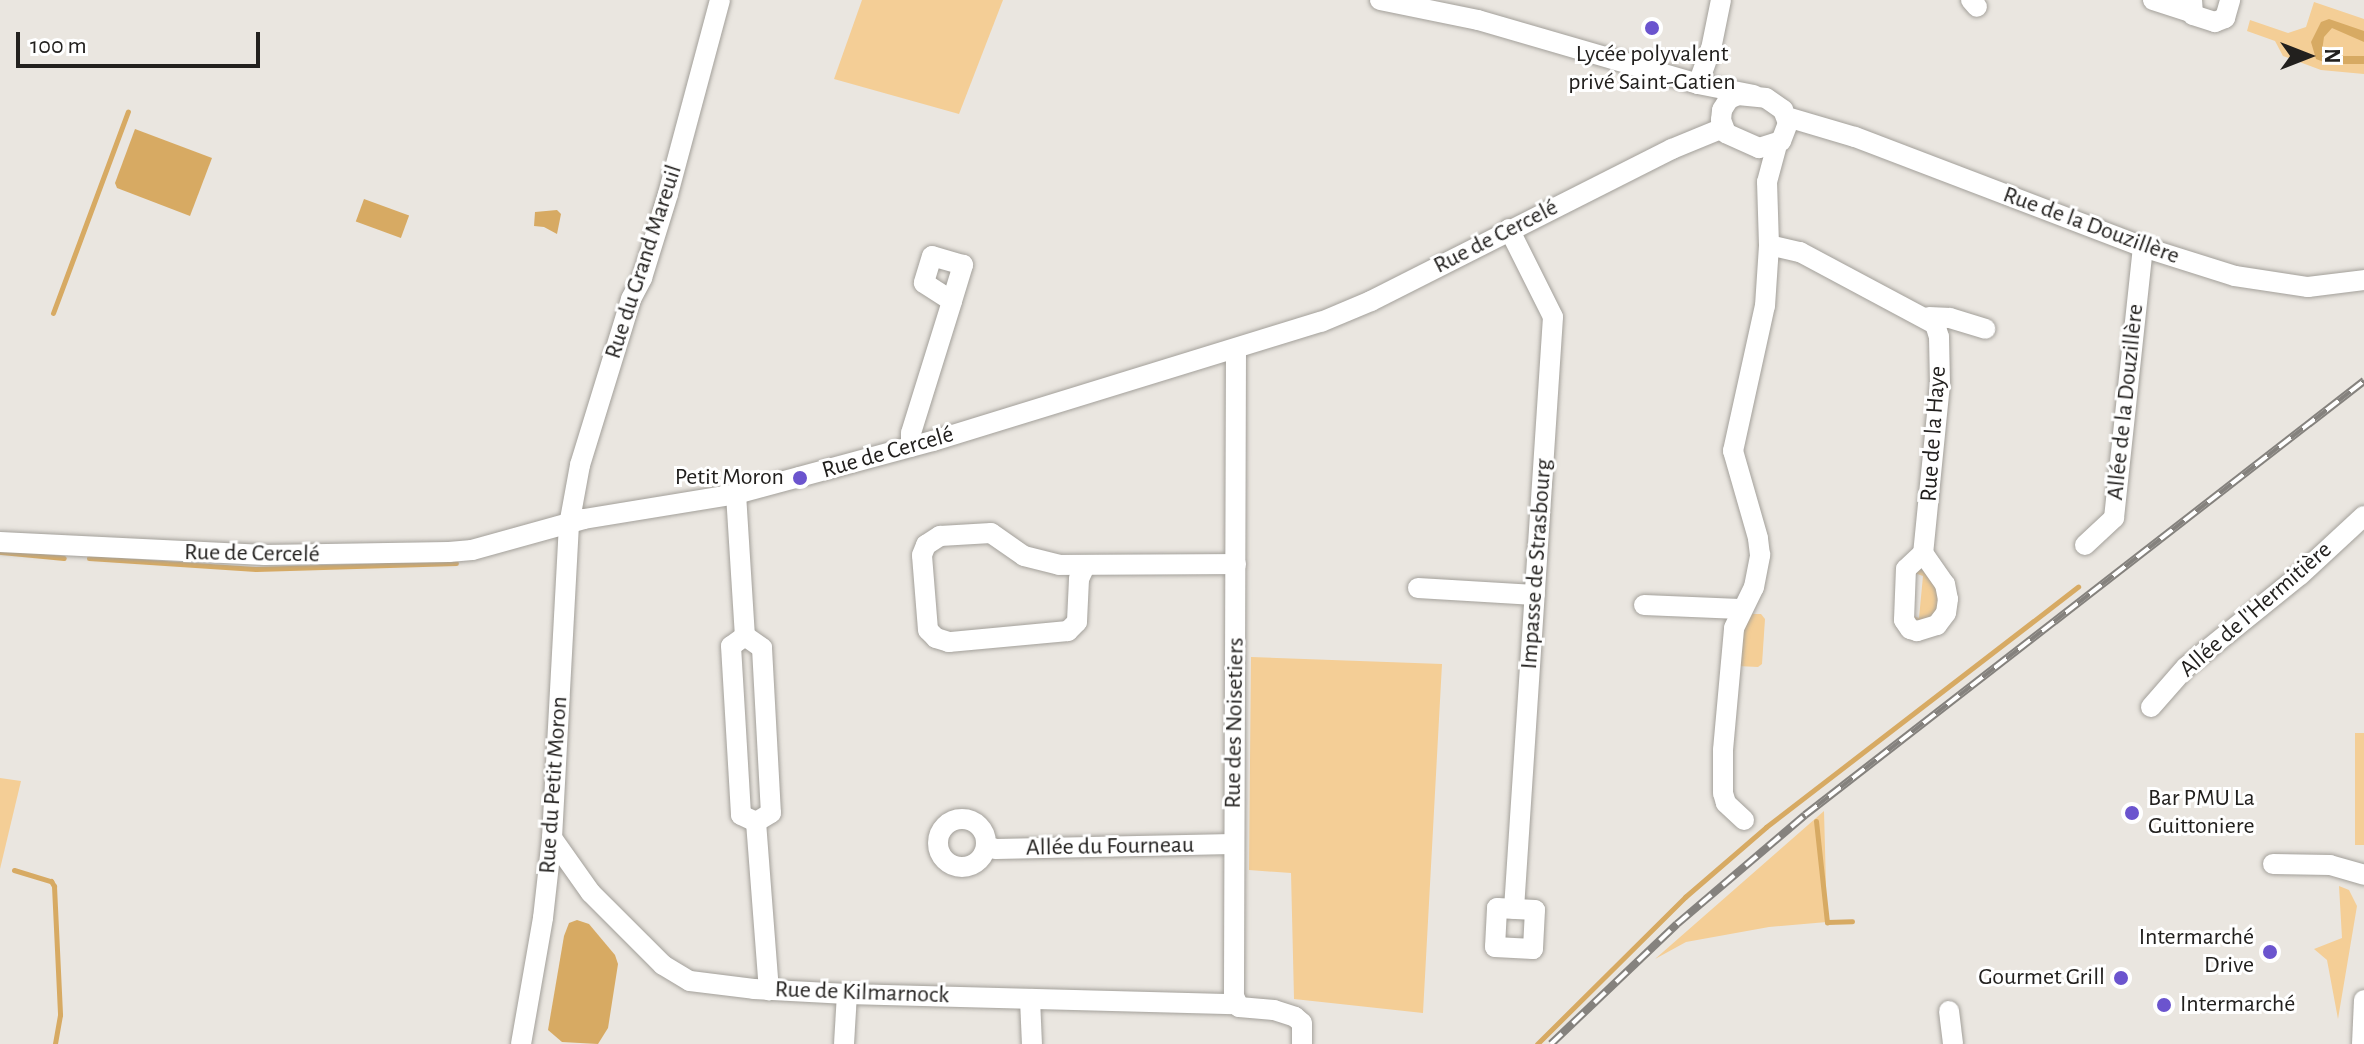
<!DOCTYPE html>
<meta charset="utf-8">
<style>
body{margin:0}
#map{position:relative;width:2364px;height:1044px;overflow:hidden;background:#eae6e0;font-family:"Alegreya Sans",sans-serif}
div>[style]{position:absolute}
.green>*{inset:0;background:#f4ce96;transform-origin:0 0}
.water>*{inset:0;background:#d7aa63;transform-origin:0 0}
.stream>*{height:5px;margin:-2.5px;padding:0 2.5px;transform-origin:2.5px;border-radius:2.5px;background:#d7aa63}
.roads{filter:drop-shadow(0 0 2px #a3a09a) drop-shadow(0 0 2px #a3a09a)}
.minor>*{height:20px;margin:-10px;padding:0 10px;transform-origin:10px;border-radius:10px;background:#fff}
.minor>.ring{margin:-10px;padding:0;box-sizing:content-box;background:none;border:20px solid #fff;border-radius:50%}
.rail>*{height:8px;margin-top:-4px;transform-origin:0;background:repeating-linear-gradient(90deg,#fff 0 15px,#85827e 0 30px);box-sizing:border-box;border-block:2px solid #85827e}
.dots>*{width:22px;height:22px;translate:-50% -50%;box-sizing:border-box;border:4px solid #fff;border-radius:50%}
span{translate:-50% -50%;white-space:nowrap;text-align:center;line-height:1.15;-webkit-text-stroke:6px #fff;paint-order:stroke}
.poi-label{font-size:24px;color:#22201e}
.right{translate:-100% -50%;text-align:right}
.left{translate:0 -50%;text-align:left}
.street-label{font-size:24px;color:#22201e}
.north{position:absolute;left:2268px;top:16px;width:80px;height:80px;-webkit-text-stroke:6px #fff;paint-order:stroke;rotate:90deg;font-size:22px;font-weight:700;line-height:32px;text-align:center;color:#22201e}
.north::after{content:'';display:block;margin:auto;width:28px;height:36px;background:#22201e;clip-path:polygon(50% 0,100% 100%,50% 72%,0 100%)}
.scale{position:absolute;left:16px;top:32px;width:244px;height:36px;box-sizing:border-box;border:4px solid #22201e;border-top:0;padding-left:10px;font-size:24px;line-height:28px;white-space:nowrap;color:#22201e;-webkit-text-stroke:6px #fff;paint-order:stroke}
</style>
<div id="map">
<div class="green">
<div style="clip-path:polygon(862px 0,1003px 0,959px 114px,834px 79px)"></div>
<div style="clip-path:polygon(2314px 2px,2364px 19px,2364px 74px,2321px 70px,2283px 56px,2275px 41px,2247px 31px,2250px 20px,2288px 33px,2306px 27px)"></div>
<div style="clip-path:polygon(1921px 566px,1942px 582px,1937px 618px,1917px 625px,1907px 614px,1919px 618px,1923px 576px,1912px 572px)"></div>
<div style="clip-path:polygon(1750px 614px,1761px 614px,1765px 619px,1762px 664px,1758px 667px,1737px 666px,1743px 629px)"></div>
<div style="clip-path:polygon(1251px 657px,1442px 664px,1423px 1013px,1294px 999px,1291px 873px,1249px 870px)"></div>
<div style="left:2355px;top:733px;width:9px;height:112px"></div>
<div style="clip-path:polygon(0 778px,21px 781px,0 869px)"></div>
<div style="clip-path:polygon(1824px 811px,1827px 922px,1769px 927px,1686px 942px,1655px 959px)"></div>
<div style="clip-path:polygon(2339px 886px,2349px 890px,2357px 906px,2338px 1019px,2327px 960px,2314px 949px,2342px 938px)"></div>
</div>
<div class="water">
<div style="clip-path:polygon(2329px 19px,2364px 31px,2364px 42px,2332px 28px,2324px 37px,2322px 51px,2333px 56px,2364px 56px,2364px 64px,2329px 64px,2316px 59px,2311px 42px,2321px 22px)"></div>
<div style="clip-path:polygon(135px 129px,212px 158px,190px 216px,117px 188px,115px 183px)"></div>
<div style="left:364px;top:199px;width:48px;height:24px;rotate:20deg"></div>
<div style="clip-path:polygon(557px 210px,561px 214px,557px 234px,544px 227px,534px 226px,535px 212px)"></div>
<div style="clip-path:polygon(577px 920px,589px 924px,615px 955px,618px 964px,608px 1028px,598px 1044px,562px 1042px,548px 1030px,564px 936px,569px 923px)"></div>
</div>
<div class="stream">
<div style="left:53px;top:313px;width:215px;rotate:-69.6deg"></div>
<div style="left:1px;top:552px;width:63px;rotate:5.4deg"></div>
<div style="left:89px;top:558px;width:167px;rotate:3.8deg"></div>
<div style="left:256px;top:569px;width:200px;rotate:-1.7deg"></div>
<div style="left:1816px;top:821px;width:102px;rotate:83.8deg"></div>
<div style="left:1827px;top:922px;width:25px;rotate:-2deg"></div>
<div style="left:14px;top:870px;width:39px;rotate:17deg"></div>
<div style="left:51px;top:881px;width:6px;rotate:59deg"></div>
<div style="left:54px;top:886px;width:129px;rotate:87.3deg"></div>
<div style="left:60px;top:1015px;width:29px;rotate:100deg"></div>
<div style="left:1537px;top:1044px;width:209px;rotate:-44.8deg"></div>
<div style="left:1685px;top:897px;width:107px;rotate:-40.8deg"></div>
<div style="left:1766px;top:827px;width:394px;rotate:-37.6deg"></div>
</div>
<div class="roads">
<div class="minor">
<div style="left:1380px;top:0;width:100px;rotate:11.5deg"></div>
<div style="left:1478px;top:20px;width:229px;rotate:16.2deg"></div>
<div style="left:1698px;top:84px;width:57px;rotate:11.1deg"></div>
<div style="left:1971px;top:0;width:9px;rotate:49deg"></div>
<div style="left:2153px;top:0;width:39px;rotate:18deg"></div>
<div style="left:2192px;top:0;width:15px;rotate:86deg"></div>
<div style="left:2193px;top:15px;width:23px;rotate:18deg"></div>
<div style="left:2215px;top:22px;width:11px;rotate:-22deg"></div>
<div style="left:2225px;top:18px;width:19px;rotate:-74deg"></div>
<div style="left:1698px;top:84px;width:37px;rotate:-70deg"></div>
<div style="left:1711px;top:49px;width:50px;rotate:-78.5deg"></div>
<div style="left:1738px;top:95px;width:28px;rotate:6deg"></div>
<div style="left:1766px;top:98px;width:21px;rotate:35deg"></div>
<div style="left:1783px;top:110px;width:14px;rotate:69deg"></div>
<div style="left:1788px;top:123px;width:19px;rotate:111deg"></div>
<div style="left:1781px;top:141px;width:23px;rotate:162deg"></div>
<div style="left:1759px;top:148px;width:36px;rotate:-156deg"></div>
<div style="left:1726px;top:133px;width:14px;rotate:-111deg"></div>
<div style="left:1721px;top:120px;width:10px;rotate:-84deg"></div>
<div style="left:1722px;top:110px;width:13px;rotate:-58deg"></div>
<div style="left:1729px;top:99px;width:10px;rotate:-24deg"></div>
<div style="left:1787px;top:117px;width:71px;rotate:16.4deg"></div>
<div style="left:1855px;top:137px;width:308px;rotate:20.9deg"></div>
<div style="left:2143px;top:247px;width:96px;rotate:17.5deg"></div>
<div style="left:2235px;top:276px;width:74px;rotate:8.6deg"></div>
<div style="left:2308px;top:287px;width:56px;rotate:-7.1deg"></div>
<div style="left:1509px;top:229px;width:98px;rotate:63.4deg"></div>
<div style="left:1553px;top:317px;width:593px;rotate:93.77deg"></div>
<div style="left:1769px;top:245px;width:32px;rotate:13deg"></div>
<div style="left:1800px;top:252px;width:153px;rotate:28.1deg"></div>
<div style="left:1935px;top:324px;width:14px;rotate:73deg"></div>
<div style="left:1939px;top:337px;width:47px;rotate:88.8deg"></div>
<div style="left:1940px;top:384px;width:170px;rotate:95.7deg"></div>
<div style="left:1923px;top:553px;width:38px;rotate:55deg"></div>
<div style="left:1945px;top:584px;width:15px;rotate:79deg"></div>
<div style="left:1948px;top:599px;width:14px;rotate:98deg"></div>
<div style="left:1946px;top:613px;width:15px;rotate:127deg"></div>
<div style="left:1937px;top:625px;width:21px;rotate:163deg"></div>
<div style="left:1917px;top:631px;width:7px;rotate:-164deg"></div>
<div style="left:1910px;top:629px;width:11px;rotate:-124deg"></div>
<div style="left:1904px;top:620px;width:51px;rotate:-87.8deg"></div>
<div style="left:1906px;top:569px;width:23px;rotate:-43deg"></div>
<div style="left:1929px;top:317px;width:21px;rotate:3deg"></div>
<div style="left:1950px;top:318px;width:37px;rotate:17deg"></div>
<div style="left:1236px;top:349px;width:647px;rotate:90.18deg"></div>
<div style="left:1234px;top:996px;width:12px;rotate:66deg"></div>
<div style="left:1239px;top:1007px;width:35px;rotate:5deg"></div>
<div style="left:1274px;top:1010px;width:22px;rotate:18deg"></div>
<div style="left:1295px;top:1017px;width:9px;rotate:41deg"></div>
<div style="left:1302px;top:1023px;width:21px;rotate:90deg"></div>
<div style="left:911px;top:447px;width:14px;rotate:-90deg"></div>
<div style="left:911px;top:433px;width:138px;rotate:-72.7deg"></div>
<div style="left:952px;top:301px;width:38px;rotate:-73deg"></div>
<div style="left:963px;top:265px;width:32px;rotate:-164deg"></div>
<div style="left:932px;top:256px;width:28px;rotate:107deg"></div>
<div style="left:924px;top:283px;width:33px;rotate:33deg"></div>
<div style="left:736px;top:494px;width:142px;rotate:86.4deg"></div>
<div style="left:0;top:542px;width:265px;rotate:2.8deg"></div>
<div style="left:265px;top:555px;width:184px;rotate:-0.9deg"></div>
<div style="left:449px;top:552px;width:23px;rotate:-5deg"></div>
<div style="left:472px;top:550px;width:116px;rotate:-15.5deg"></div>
<div style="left:584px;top:519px;width:154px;rotate:-9.3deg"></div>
<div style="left:736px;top:494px;width:204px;rotate:-15.1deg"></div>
<div style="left:933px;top:441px;width:406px;rotate:-17.1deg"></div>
<div style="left:1321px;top:322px;width:54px;rotate:-22.8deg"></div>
<div style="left:1371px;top:301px;width:337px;rotate:-26.8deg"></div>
<div style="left:1672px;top:149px;width:55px;rotate:-22.4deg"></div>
<div style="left:2085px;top:545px;width:40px;rotate:-43deg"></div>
<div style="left:2114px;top:518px;width:273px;rotate:-83.9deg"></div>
<div style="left:1085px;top:566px;width:14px;rotate:115deg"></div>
<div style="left:1079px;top:579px;width:43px;rotate:92.7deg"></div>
<div style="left:1077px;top:622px;width:13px;rotate:135deg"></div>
<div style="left:1068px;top:631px;width:120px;rotate:174.7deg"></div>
<div style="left:949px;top:642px;width:14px;rotate:-163deg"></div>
<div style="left:936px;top:638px;width:11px;rotate:-135deg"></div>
<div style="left:928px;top:630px;width:75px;rotate:-94.6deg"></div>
<div style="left:922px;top:555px;width:11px;rotate:-68deg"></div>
<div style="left:926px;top:545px;width:17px;rotate:-33deg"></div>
<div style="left:940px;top:536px;width:51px;rotate:-3.4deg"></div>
<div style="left:991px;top:533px;width:40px;rotate:34.9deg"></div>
<div style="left:1024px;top:556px;width:36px;rotate:14deg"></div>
<div style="left:1059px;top:565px;width:177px;rotate:-0.3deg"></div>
<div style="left:1418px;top:588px;width:117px;rotate:3.4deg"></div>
<div style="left:1644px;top:605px;width:96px;rotate:2.4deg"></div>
<div style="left:745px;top:636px;width:21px;rotate:35deg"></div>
<div style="left:762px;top:648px;width:165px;rotate:86.9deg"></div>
<div style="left:771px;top:813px;width:17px;rotate:149deg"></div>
<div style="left:745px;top:636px;width:17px;rotate:144deg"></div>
<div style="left:731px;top:646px;width:169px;rotate:86.6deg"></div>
<div style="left:741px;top:815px;width:17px;rotate:25deg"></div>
<div style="left:2151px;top:707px;width:53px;rotate:-48.8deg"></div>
<div style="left:2186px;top:667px;width:146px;rotate:-38.9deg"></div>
<div style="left:2300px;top:575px;width:87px;rotate:-42.7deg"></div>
<div class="ring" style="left:938px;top:819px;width:28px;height:28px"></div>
<div style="left:1744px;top:820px;width:25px;rotate:-137deg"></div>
<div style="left:1726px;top:803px;width:10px;rotate:-107deg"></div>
<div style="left:1723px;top:793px;width:43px;rotate:-90deg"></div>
<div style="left:1723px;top:750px;width:122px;rotate:-84.8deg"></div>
<div style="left:1734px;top:628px;width:46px;rotate:-64deg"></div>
<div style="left:1754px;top:587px;width:33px;rotate:-79deg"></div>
<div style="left:1760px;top:555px;width:17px;rotate:-97deg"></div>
<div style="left:1758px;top:538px;width:91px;rotate:-106deg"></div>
<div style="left:1733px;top:451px;width:148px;rotate:-77.6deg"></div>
<div style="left:1765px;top:306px;width:61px;rotate:-86.2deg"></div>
<div style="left:1769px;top:245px;width:63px;rotate:-91.8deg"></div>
<div style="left:1767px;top:182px;width:39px;rotate:-75deg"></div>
<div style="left:756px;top:822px;width:169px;rotate:85.6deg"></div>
<div style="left:552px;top:838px;width:67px;rotate:54.7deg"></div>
<div style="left:591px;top:893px;width:102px;rotate:45deg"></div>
<div style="left:663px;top:965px;width:31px;rotate:31deg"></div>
<div style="left:690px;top:981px;width:64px;rotate:7.1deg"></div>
<div style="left:754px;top:989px;width:93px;rotate:3.1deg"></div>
<div style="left:847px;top:994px;width:388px;rotate:1.5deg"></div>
<div style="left:986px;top:846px;width:10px;rotate:17deg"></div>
<div style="left:996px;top:849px;width:237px;rotate:-1.2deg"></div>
<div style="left:2273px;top:864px;width:57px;rotate:1deg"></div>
<div style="left:2330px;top:865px;width:35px;rotate:16deg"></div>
<div style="left:1497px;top:908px;width:38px;rotate:3deg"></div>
<div style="left:1535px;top:910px;width:39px;rotate:93deg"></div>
<div style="left:1533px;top:949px;width:38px;rotate:-177deg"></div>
<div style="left:1495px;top:947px;width:39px;rotate:-87deg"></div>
<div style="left:1030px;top:999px;width:45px;rotate:87.5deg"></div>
<div style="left:1949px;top:1011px;width:33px;rotate:83deg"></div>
<div style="left:521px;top:1044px;width:128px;rotate:-80.1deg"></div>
<div style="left:543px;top:918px;width:81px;rotate:-83.6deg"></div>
<div style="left:552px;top:838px;width:313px;rotate:-86.9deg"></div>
<div style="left:569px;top:525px;width:61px;rotate:-79.6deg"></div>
<div style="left:580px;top:465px;width:174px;rotate:-72.9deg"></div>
<div style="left:631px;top:299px;width:24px;rotate:-62deg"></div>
<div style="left:642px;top:278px;width:88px;rotate:-72.8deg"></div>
<div style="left:668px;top:194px;width:201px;rotate:-75deg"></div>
<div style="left:844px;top:1044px;width:50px;rotate:-86.6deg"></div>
<div style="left:2362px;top:1044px;width:44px;rotate:-87.4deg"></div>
</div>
</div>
<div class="rail">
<div style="left:1551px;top:1044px;width:174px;rotate:-43.6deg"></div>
<div style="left:1677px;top:924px;width:168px;rotate:-40.4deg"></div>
<div style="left:1805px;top:815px;width:708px;rotate:-37.83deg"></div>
</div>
<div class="dots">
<div style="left:1652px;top:28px;background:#6b54ce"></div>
<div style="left:800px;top:478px;background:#6b54ce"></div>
<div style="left:2132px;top:813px;background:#6b54ce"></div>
<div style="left:2270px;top:952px;background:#6b54ce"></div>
<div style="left:2121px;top:978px;background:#6b54ce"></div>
<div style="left:2164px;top:1005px;background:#6b54ce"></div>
</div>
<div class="poi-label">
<span style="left:1652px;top:69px">Lycée polyvalent<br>privé Saint-Gatien</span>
<span class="right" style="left:784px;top:478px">Petit Moron</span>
<span class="left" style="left:2148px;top:813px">Bar PMU La<br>Guittoniere</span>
<span class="right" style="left:2254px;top:952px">Intermarché<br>Drive</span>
<span class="right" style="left:2105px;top:978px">Gourmet Grill</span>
<span class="left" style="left:2180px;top:1005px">Intermarché</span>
</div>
<div class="street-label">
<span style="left:2091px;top:226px;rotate:20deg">Rue de la Douzillère</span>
<span style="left:1496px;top:237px;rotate:-27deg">Rue de Cercelé</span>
<span style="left:644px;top:262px;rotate:-72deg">Rue du Grand Mareuil</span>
<span style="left:2126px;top:402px;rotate:-84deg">Allée de la Douzillère</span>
<span style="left:1934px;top:434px;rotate:-86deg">Rue de la Haye</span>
<span style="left:888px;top:453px;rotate:-16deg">Rue de Cercelé</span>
<span style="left:252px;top:554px;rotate:1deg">Rue de Cercelé</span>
<span style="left:1537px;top:564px;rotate:-86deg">Impasse de Strasbourg</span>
<span style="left:2256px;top:610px;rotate:-41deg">Allée de l'Hermitière</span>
<span style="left:1235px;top:723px;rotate:-89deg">Rue des Noisetiers</span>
<span style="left:554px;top:785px;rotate:-86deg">Rue du Petit Moron</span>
<span style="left:1110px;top:847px;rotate:-1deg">Allée du Fourneau</span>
<span style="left:862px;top:993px;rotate:2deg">Rue de Kilmarnock</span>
</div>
<div class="north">N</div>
<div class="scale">100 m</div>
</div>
